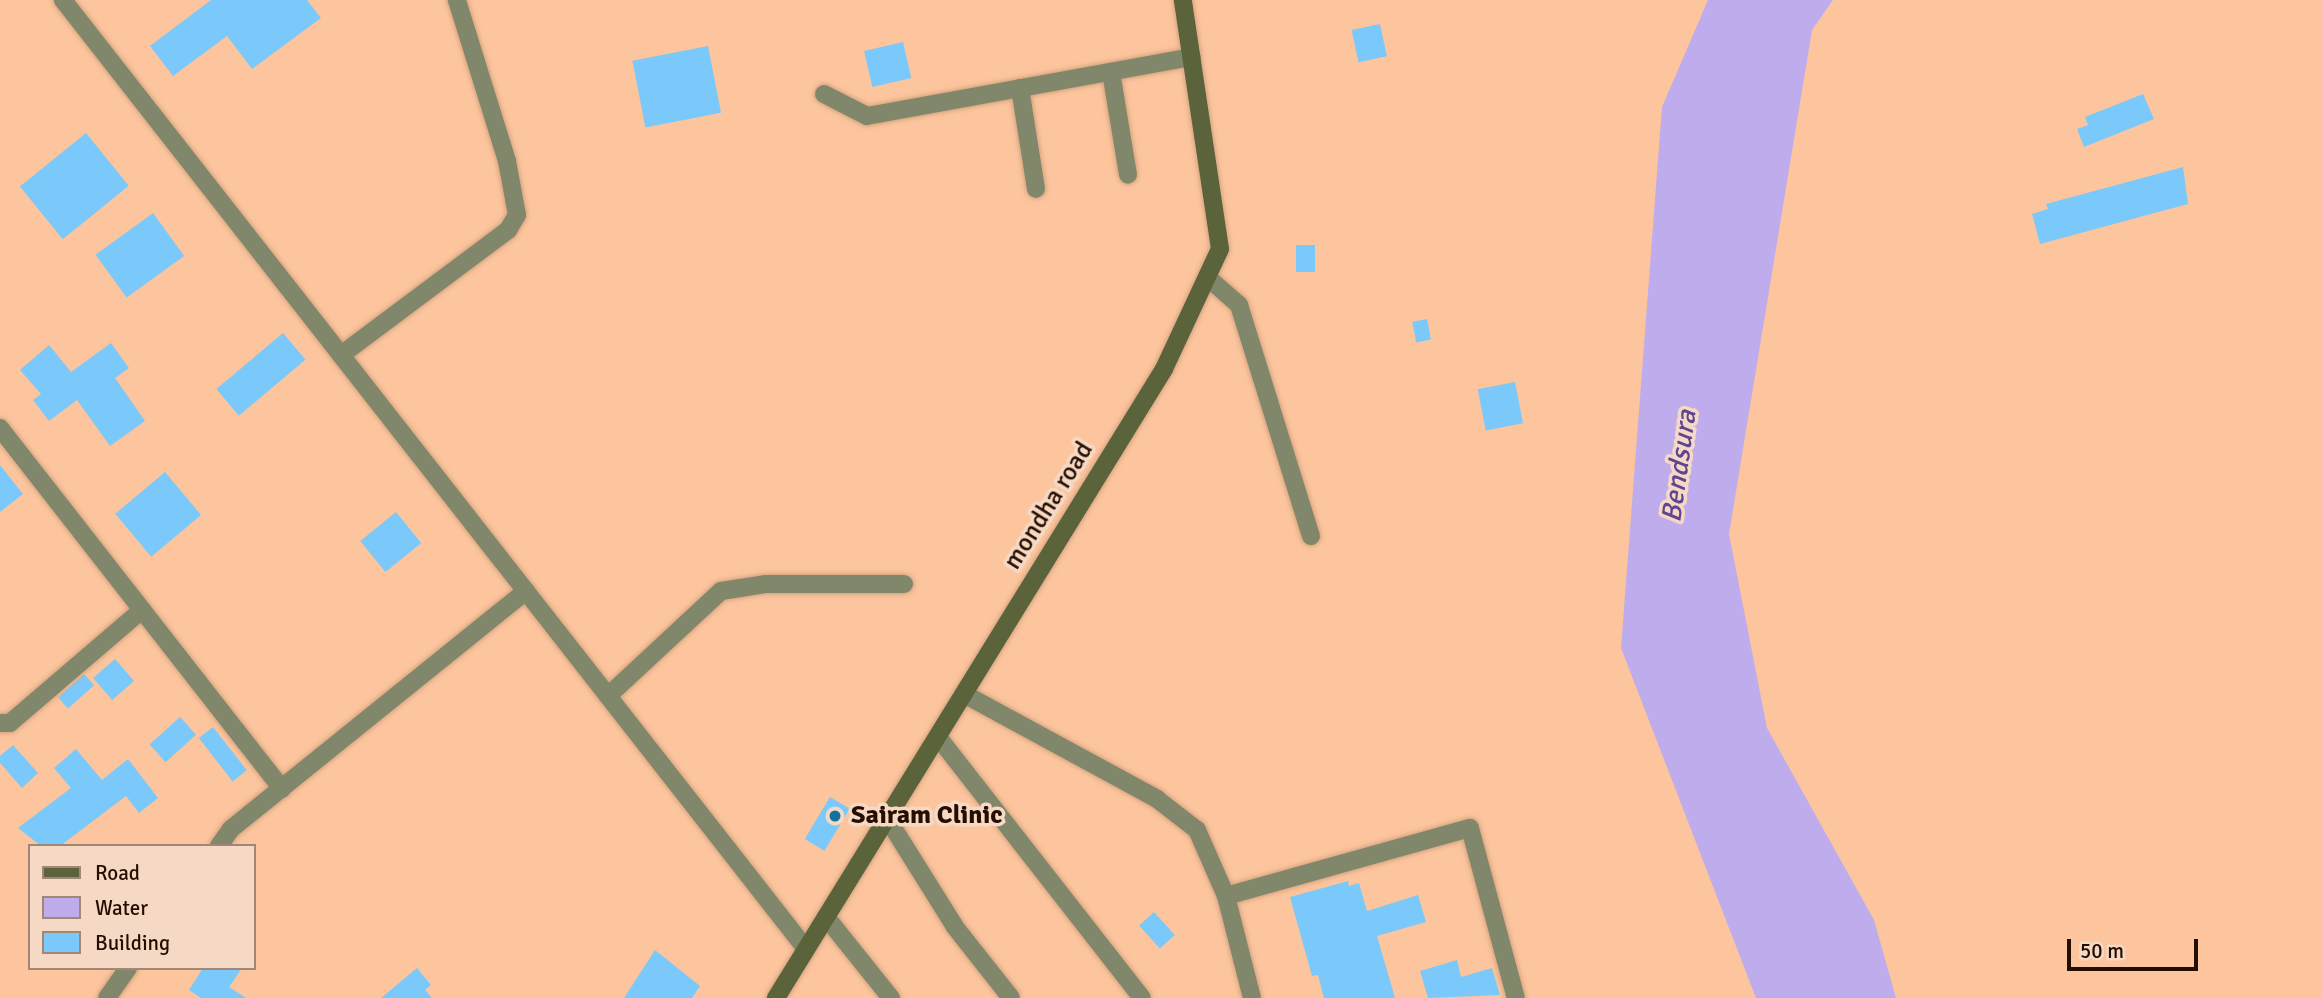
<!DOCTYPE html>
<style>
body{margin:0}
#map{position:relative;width:2322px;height:998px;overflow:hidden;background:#fcc59d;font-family:Signika,sans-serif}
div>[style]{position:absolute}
.water>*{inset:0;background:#bfacec}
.building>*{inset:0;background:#7bc9fa;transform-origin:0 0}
.roads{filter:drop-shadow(0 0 2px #d5a481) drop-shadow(0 0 2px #d5a481)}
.street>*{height:18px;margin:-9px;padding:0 9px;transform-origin:9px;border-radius:9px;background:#81876b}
.secondary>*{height:18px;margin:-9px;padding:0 9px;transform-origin:9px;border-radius:9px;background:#5b633a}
.dots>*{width:19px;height:19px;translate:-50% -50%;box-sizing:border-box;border:4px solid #f5d9c5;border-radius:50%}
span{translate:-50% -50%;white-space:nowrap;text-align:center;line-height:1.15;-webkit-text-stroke:7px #f5d9c5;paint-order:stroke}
.street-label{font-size:26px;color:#250d00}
.poi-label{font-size:26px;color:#250d00;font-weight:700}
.left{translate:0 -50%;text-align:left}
.water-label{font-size:28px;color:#5f4490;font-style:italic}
.legend{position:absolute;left:28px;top:844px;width:228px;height:126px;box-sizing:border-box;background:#f5d9c5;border:2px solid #a28776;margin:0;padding:9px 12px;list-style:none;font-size:21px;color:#250d00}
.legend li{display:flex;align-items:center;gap:14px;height:35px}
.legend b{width:35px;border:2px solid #a28776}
.scale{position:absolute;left:2067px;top:939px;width:131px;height:32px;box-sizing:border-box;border:4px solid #250d00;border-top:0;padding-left:9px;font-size:21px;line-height:24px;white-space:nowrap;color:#250d00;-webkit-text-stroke:5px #f5d9c5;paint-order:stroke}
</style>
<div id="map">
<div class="water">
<div style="clip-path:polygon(1708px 0,1833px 0,1812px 30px,1729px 534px,1767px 728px,1874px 920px,1896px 998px,1756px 998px,1621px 648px,1662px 107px)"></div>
</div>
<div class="building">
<div style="clip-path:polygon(211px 0,307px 0,321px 18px,252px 69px,227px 36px,173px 76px,150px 46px)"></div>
<div style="left:1380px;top:24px;width:33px;height:29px;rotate:78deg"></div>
<div style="left:903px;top:42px;width:37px;height:40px;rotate:77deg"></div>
<div style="left:708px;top:46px;width:68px;height:77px;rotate:79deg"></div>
<div style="clip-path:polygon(2143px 94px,2154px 119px,2084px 147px,2077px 129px,2088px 125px,2085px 117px)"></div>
<div style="left:86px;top:133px;width:68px;height:85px;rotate:51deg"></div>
<div style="clip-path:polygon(2183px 167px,2188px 204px,2040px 244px,2032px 214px,2048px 209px,2046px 204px)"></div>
<div style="left:153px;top:213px;width:53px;height:71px;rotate:54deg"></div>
<div style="left:1315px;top:245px;width:27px;height:19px;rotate:90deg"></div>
<div style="left:1427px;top:319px;width:21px;height:15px;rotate:79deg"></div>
<div style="left:283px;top:333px;width:35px;height:87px;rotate:50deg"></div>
<div style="clip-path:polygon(111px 343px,129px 368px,115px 378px,145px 421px,110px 446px,77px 400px,49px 421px,33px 400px,41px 394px,20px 370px,49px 345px,71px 372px)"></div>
<div style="left:1515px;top:382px;width:42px;height:38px;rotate:79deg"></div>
<div style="clip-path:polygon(0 465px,23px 494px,0 512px)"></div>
<div style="left:165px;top:472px;width:56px;height:65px;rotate:50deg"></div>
<div style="left:396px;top:512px;width:40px;height:46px;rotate:51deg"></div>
<div style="left:115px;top:659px;width:29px;height:29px;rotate:49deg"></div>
<div style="left:84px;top:674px;width:15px;height:35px;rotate:48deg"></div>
<div style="left:180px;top:717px;width:24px;height:41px;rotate:48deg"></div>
<div style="left:213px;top:727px;width:55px;height:18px;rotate:52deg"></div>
<div style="clip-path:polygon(13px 745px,38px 773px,22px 788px,0 763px,0 756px)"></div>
<div style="clip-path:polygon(76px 749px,102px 780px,128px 759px,158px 798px,139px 813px,126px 796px,60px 846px,41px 846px,18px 828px,71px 788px,54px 768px)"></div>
<div style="left:830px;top:797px;width:23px;height:49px;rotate:31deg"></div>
<div style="clip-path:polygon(1348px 881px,1349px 886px,1359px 883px,1367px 911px,1418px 895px,1426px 922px,1377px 936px,1395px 998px,1324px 998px,1318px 975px,1312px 976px,1290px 897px)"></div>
<div style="left:1154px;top:912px;width:31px;height:20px;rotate:48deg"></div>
<div style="clip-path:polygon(655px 950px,700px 986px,692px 998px,624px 998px)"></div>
<div style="clip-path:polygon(1457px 960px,1461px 977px,1492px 968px,1500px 995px,1428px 998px,1420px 971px)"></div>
<div style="clip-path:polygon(203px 968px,242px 968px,229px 987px,246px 998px,201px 998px,189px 990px)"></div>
<div style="clip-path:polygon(417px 968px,431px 985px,425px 990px,432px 998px,381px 998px)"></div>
</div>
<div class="roads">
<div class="street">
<div style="left:63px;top:0;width:1205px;rotate:51.94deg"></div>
<div style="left:1111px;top:72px;width:104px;rotate:80.6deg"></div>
<div style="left:1020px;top:88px;width:102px;rotate:81deg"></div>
<div style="left:824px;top:94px;width:48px;rotate:27.1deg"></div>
<div style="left:867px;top:116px;width:330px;rotate:-10.3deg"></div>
<div style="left:1207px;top:277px;width:43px;rotate:41.2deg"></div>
<div style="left:1239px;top:305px;width:242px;rotate:72.7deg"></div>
<div style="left:341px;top:355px;width:209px;rotate:-36.8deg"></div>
<div style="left:508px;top:230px;width:17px;rotate:-59deg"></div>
<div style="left:517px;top:215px;width:55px;rotate:-100.5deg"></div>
<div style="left:507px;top:161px;width:169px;rotate:-107.3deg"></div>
<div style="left:0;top:428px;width:458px;rotate:52deg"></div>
<div style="left:964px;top:694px;width:220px;rotate:28.5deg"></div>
<div style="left:1157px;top:799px;width:51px;rotate:37.8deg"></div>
<div style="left:1197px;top:830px;width:72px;rotate:66.3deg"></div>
<div style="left:1226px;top:896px;width:253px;rotate:-15.6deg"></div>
<div style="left:1470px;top:828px;width:176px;rotate:74.9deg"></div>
<div style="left:608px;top:696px;width:154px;rotate:-42.9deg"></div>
<div style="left:721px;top:591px;width:46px;rotate:-8.8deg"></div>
<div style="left:766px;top:584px;width:138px"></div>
<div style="left:0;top:723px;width:10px"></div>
<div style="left:10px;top:723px;width:174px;rotate:-40.6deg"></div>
<div style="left:938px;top:737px;width:331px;rotate:52deg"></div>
<div style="left:887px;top:818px;width:128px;rotate:58deg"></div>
<div style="left:955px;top:927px;width:90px;rotate:51.7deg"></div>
<div style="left:219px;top:846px;width:21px;rotate:-55deg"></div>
<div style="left:231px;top:829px;width:379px;rotate:-38.9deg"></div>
<div style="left:1226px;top:896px;width:105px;rotate:75.7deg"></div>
<div style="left:826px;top:917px;width:104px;rotate:51.3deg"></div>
<div style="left:107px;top:998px;width:37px;rotate:-55deg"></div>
</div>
<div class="secondary">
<div style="left:776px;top:998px;width:739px;rotate:-58.33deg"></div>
<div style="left:1164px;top:369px;width:132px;rotate:-65deg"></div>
<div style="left:1220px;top:249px;width:252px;rotate:-98.5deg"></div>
</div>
</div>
<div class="dots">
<div style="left:835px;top:816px;background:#14719f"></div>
</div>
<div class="street-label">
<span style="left:1049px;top:506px;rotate:-58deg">mondha road</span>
</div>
<div class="poi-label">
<span class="left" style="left:851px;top:816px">Sairam Clinic</span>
</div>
<div class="water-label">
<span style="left:1679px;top:466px;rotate:-82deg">Bendsura</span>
</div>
<ul class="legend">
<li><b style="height:9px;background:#5b633a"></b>Road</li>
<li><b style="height:19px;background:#bfacec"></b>Water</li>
<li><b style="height:19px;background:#7bc9fa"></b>Building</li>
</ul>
<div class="scale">50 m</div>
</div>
